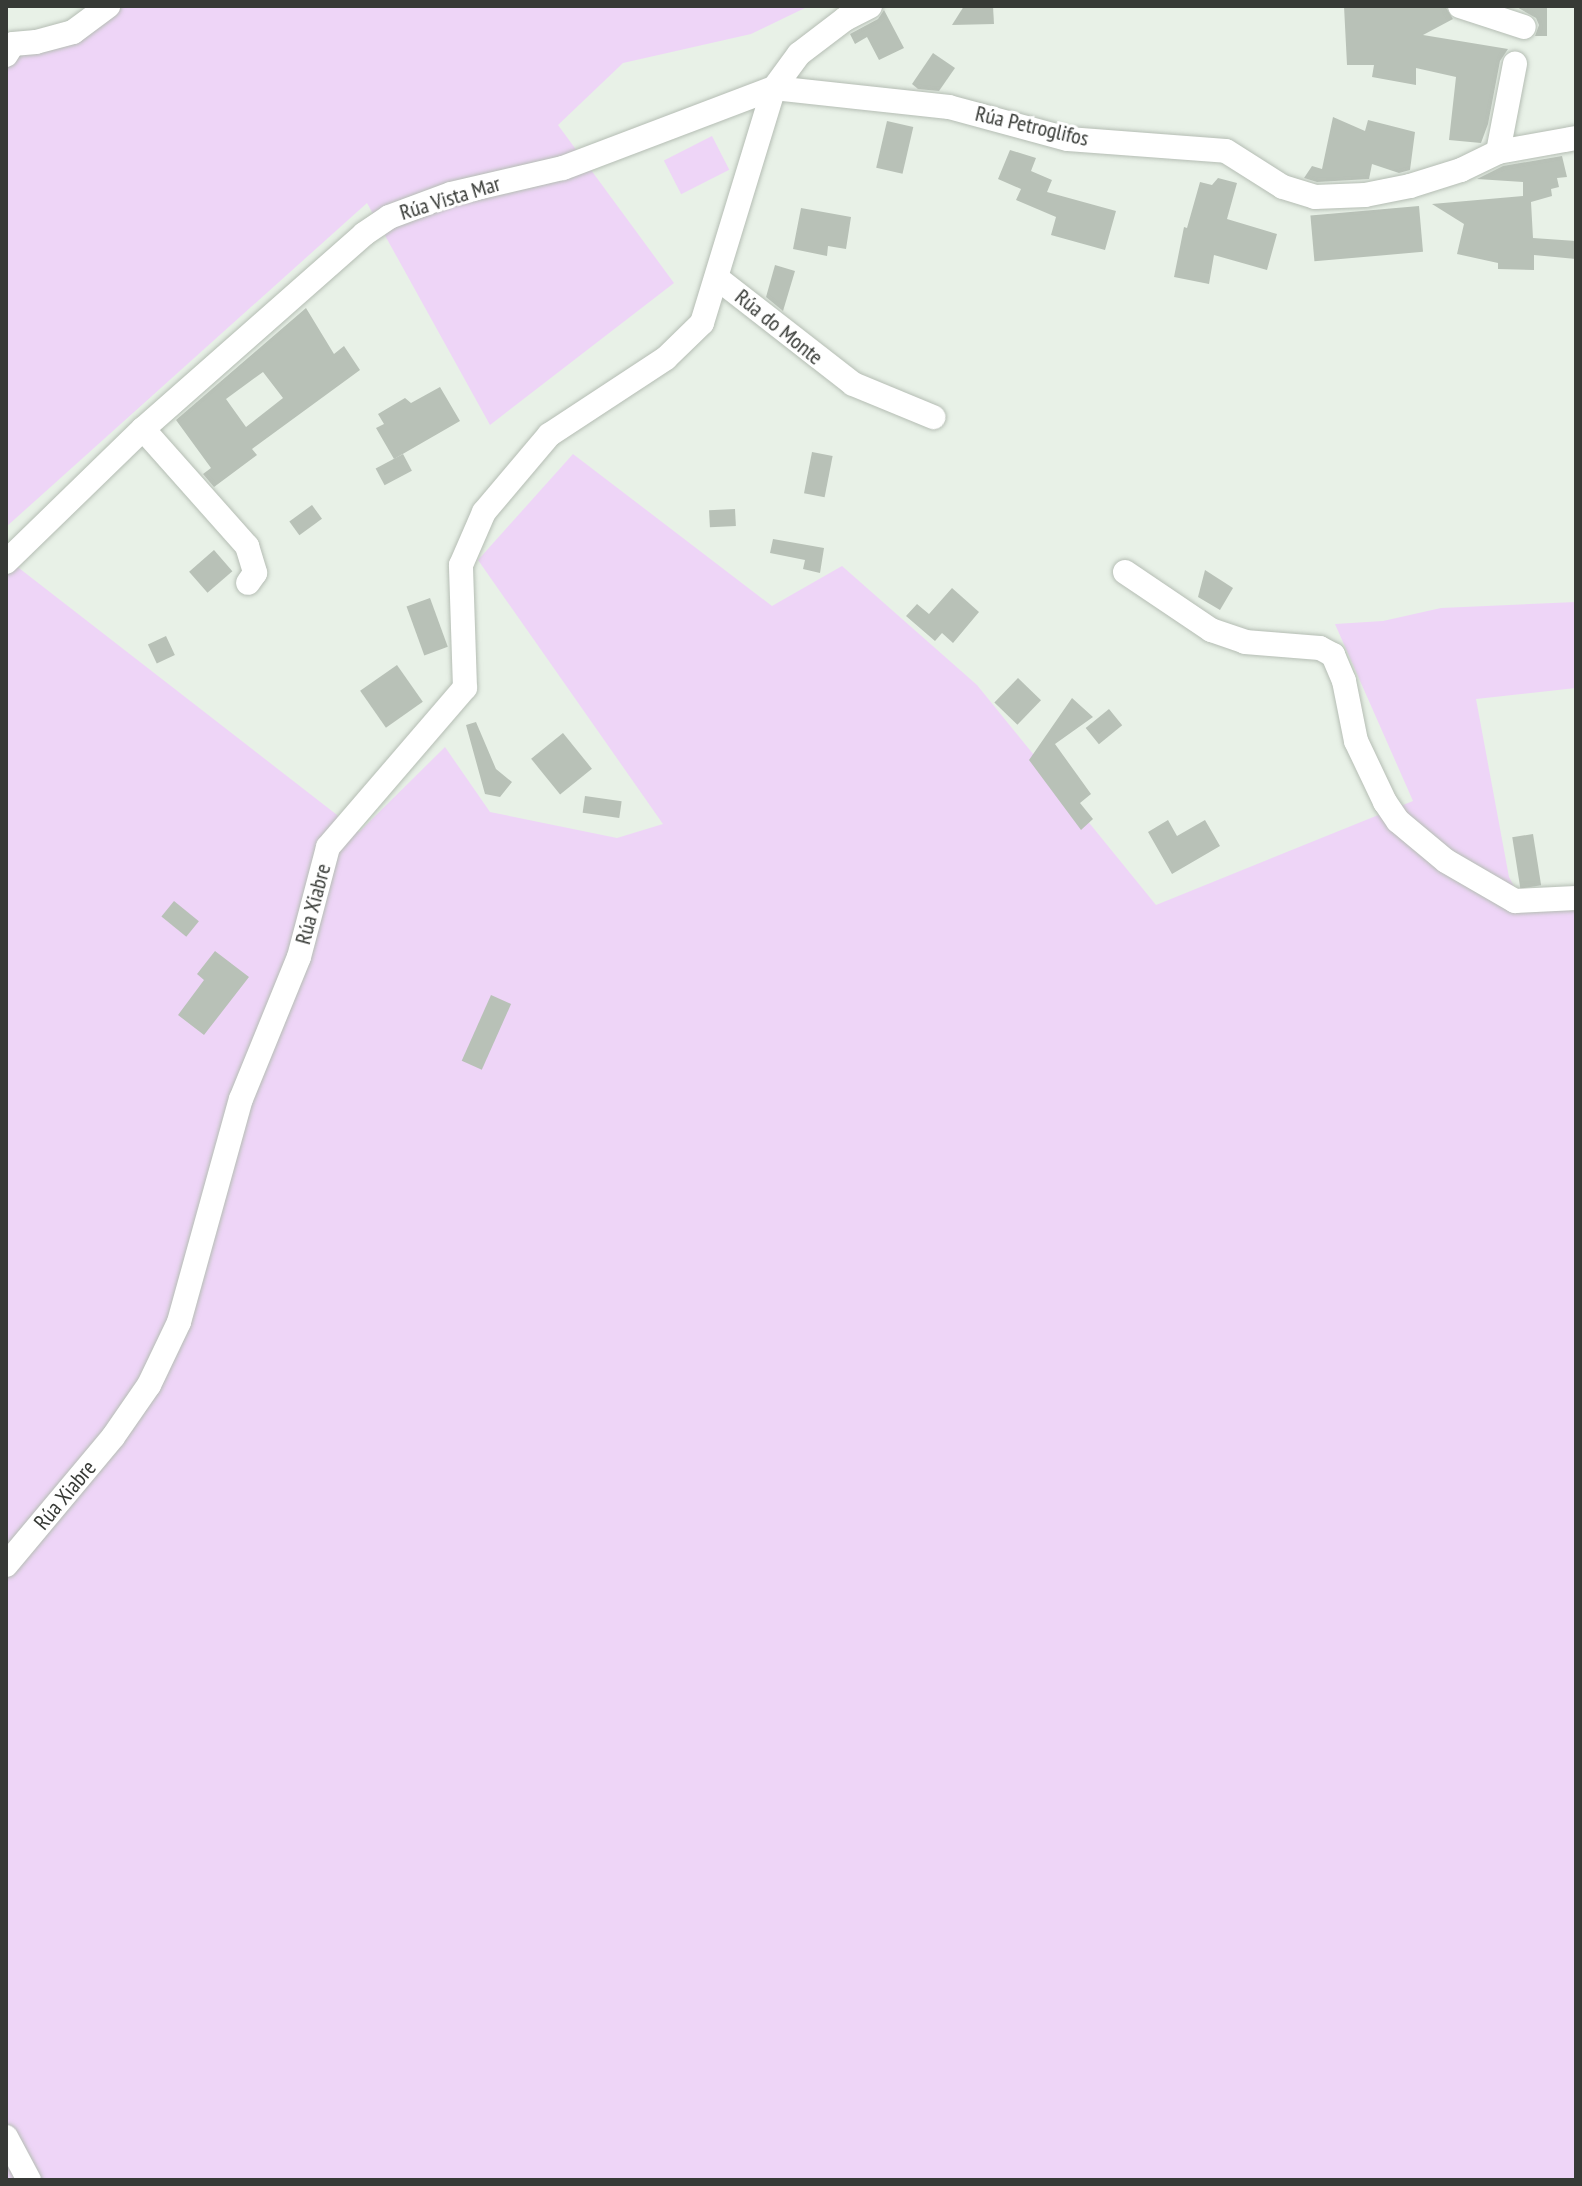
<!DOCTYPE html>
<meta charset="utf-8">
<style>
body{margin:0}
#map{position:relative;width:1582px;height:2186px;overflow:hidden;background:#e8f1e7;font-family:"PT Sans Narrow",sans-serif}
div>[style]{position:absolute}
.green>*{inset:0;background:#eed5f7;transform-origin:0 0}
.building>*{inset:0;background:#b8c1b7;transform-origin:0 0}
.roads{filter:drop-shadow(0 0 2px #b5bdb4) drop-shadow(0 0 2px #b5bdb4)}
.minor>*{height:24px;margin:-12px;padding:0 12px;transform-origin:12px;border-radius:12px;background:#fff}
span{translate:-50% -50%;white-space:nowrap;text-align:center;line-height:1.15;-webkit-text-stroke:6px #fff;paint-order:stroke}
.street-label{font-size:22px;color:#373a36}
.frame{position:absolute;inset:0;border:8px solid #373a36;pointer-events:none}
</style>
<div id="map">
<div class="green">
<div style="clip-path:polygon(108px 6px,809px 6px,751px 34px,623px 63px,558px 125px,674px 283px,490px 425px,367px 203px,6px 527px,6px 55px)"></div>
<div style="left:712px;top:136px;width:38px;height:54px;rotate:63deg"></div>
<div style="clip-path:polygon(573px 454px,772px 606px,842px 566px,977px 685px,1156px 905px,1413px 801px,1335px 624px,1383px 621px,1441px 608px,1576px 602px,1576px 688px,1476px 699px,1509px 877px,1526px 908px,1576px 906px,1576px 2180px,6px 2180px,6px 558px,359px 832px,445px 747px,490px 812px,617px 838px,663px 824px,478px 560px)"></div>
</div>
<div class="building">
<div style="clip-path:polygon(964px 6px,993px 6px,994px 24px,952px 25px)"></div>
<div style="clip-path:polygon(1344px 6px,1445px 6px,1453px 19px,1423px 35px,1508px 49px,1500px 61px,1488px 124px,1481px 143px,1449px 140px,1456px 77px,1416px 68px,1416px 85px,1372px 77px,1374px 65px,1347px 65px)"></div>
<div style="clip-path:polygon(1515px 6px,1547px 6px,1547px 36px,1535px 36px,1539px 25px,1536px 18px)"></div>
<div style="clip-path:polygon(884px 10px,904px 48px,879px 60px,867px 37px,855px 44px,850px 34px,878px 19px)"></div>
<div style="clip-path:polygon(933px 53px,955px 68px,939px 91px,918px 89px,912px 84px)"></div>
<div style="clip-path:polygon(1333px 117px,1365px 131px,1368px 120px,1415px 132px,1410px 170px,1399px 173px,1372px 164px,1369px 179px,1317px 182px,1304px 178px,1312px 166px,1322px 169px)"></div>
<div style="left:887px;top:121px;width:27px;height:48px;rotate:13deg"></div>
<div style="clip-path:polygon(1010px 150px,1036px 158px,1031px 171px,1052px 180px,1047px 192px,1116px 211px,1105px 250px,1051px 235px,1056px 217px,1016px 200px,1021px 189px,998px 179px)"></div>
<div style="clip-path:polygon(1562px 156px,1567px 177px,1557px 178px,1559px 187px,1551px 189px,1552px 196px,1531px 202px,1533px 238px,1576px 241px,1576px 259px,1534px 255px,1534px 270px,1498px 269px,1498px 263px,1457px 254px,1464px 224px,1432px 204px,1523px 196px,1523px 182px,1477px 179px,1503px 166px)"></div>
<div style="clip-path:polygon(1218px 178px,1237px 183px,1227px 219px,1277px 234px,1267px 270px,1214px 255px,1209px 284px,1174px 277px,1184px 227px,1187px 228px,1200px 182px,1212px 185px)"></div>
<div style="left:1419px;top:206px;width:46px;height:109px;rotate:85deg"></div>
<div style="clip-path:polygon(801px 208px,851px 217px,846px 249px,828px 246px,827px 256px,793px 249px)"></div>
<div style="clip-path:polygon(775px 265px,795px 271px,783px 311px,766px 297px)"></div>
<div style="clip-path:polygon(evenodd,306px 308px,334px 354px,344px 346px,360px 370px,252px 449px,257px 455px,214px 487px,203px 474px,211px 468px,176px 420px,306px 308px,263px 372px,283px 398px,246px 427px,226px 399px,263px 372px)"></div>
<div style="clip-path:polygon(440px 387px,460px 421px,394px 459px,376px 428px,384px 424px,378px 414px,405px 398px,411px 403px)"></div>
<div style="left:812px;top:452px;width:21px;height:42px;rotate:11deg"></div>
<div style="left:403px;top:454px;width:19px;height:31px;rotate:62deg"></div>
<div style="left:312px;top:505px;width:17px;height:28px;rotate:54deg"></div>
<div style="left:735px;top:509px;width:17px;height:26px;rotate:87deg"></div>
<div style="clip-path:polygon(773px 539px,824px 548px,820px 573px,803px 569px,805px 560px,770px 553px)"></div>
<div style="left:214px;top:550px;width:28px;height:33px;rotate:49deg"></div>
<div style="clip-path:polygon(1205px 570px,1233px 588px,1220px 610px,1198px 597px)"></div>
<div style="clip-path:polygon(952px 588px,979px 612px,953px 643px,942px 633px,935px 641px,906px 616px,917px 604px,929px 614px)"></div>
<div style="left:430px;top:598px;width:52px;height:25px;rotate:70deg"></div>
<div style="left:166px;top:636px;width:21px;height:20px;rotate:65deg"></div>
<div style="left:397px;top:665px;width:45px;height:45px;rotate:55deg"></div>
<div style="left:1018px;top:678px;width:32px;height:34px;rotate:44deg"></div>
<div style="clip-path:polygon(1072px 698px,1093px 717px,1055px 744px,1091px 794px,1080px 803px,1093px 819px,1081px 830px,1029px 760px)"></div>
<div style="left:1109px;top:709px;width:21px;height:30px;rotate:51deg"></div>
<div style="clip-path:polygon(476px 722px,496px 769px,512px 782px,500px 797px,485px 794px,466px 725px)"></div>
<div style="left:563px;top:733px;width:46px;height:41px;rotate:51deg"></div>
<div style="left:585px;top:796px;width:37px;height:17px;rotate:8deg"></div>
<div style="clip-path:polygon(1168px 820px,1177px 836px,1205px 820px,1220px 846px,1172px 874px,1148px 832px)"></div>
<div style="left:1533px;top:834px;width:52px;height:21px;rotate:81deg"></div>
<div style="left:174px;top:901px;width:32px;height:20px;rotate:39deg"></div>
<div style="clip-path:polygon(215px 951px,249px 977px,204px 1035px,178px 1015px,204px 980px,197px 974px)"></div>
<div style="left:491px;top:995px;width:22px;height:72px;rotate:24deg"></div>
</div>
<div class="roads">
<div class="minor">
<div style="left:1460px;top:6px;width:67px;rotate:18.2deg"></div>
<div style="left:6px;top:55px;width:13px;rotate:-58deg"></div>
<div style="left:13px;top:44px;width:23px;rotate:-5deg"></div>
<div style="left:36px;top:42px;width:38px;rotate:-15deg"></div>
<div style="left:73px;top:32px;width:44px;rotate:-36.6deg"></div>
<div style="left:1498px;top:152px;width:90px;rotate:-79.1deg"></div>
<div style="left:717px;top:278px;width:172px;rotate:37.9deg"></div>
<div style="left:853px;top:384px;width:87px;rotate:22.4deg"></div>
<div style="left:143px;top:429px;width:157px;rotate:48.4deg"></div>
<div style="left:247px;top:546px;width:28px;rotate:73deg"></div>
<div style="left:255px;top:573px;width:12px;rotate:125deg"></div>
<div style="left:6px;top:562px;width:191px;rotate:-44.2deg"></div>
<div style="left:143px;top:429px;width:295px;rotate:-41.4deg"></div>
<div style="left:364px;top:234px;width:30px;rotate:-34deg"></div>
<div style="left:389px;top:217px;width:66px;rotate:-20.4deg"></div>
<div style="left:451px;top:194px;width:115px;rotate:-13.1deg"></div>
<div style="left:563px;top:168px;width:226px;rotate:-20.8deg"></div>
<div style="left:774px;top:88px;width:176px;rotate:6.2deg"></div>
<div style="left:949px;top:107px;width:123px;rotate:15.1deg"></div>
<div style="left:1068px;top:139px;width:158px;rotate:4.3deg"></div>
<div style="left:1226px;top:151px;width:67px;rotate:32.3deg"></div>
<div style="left:1283px;top:187px;width:34px;rotate:17deg"></div>
<div style="left:1315px;top:197px;width:50px;rotate:-2.3deg"></div>
<div style="left:1365px;top:195px;width:46px;rotate:-11.3deg"></div>
<div style="left:1410px;top:186px;width:53px;rotate:-17.4deg"></div>
<div style="left:1461px;top:170px;width:41px;rotate:-25.9deg"></div>
<div style="left:1498px;top:152px;width:79px;rotate:-10.2deg"></div>
<div style="left:1125px;top:572px;width:104px;rotate:34deg"></div>
<div style="left:1211px;top:630px;width:36px;rotate:19deg"></div>
<div style="left:1245px;top:642px;width:75px;rotate:4.6deg"></div>
<div style="left:1320px;top:648px;width:15px;rotate:28deg"></div>
<div style="left:1333px;top:655px;width:28px;rotate:67deg"></div>
<div style="left:1344px;top:681px;width:61px;rotate:78.7deg"></div>
<div style="left:1356px;top:741px;width:68px;rotate:64.6deg"></div>
<div style="left:1385px;top:802px;width:23px;rotate:56deg"></div>
<div style="left:1398px;top:821px;width:62px;rotate:39.8deg"></div>
<div style="left:1446px;top:861px;width:80px;rotate:30.1deg"></div>
<div style="left:1515px;top:901px;width:61px;rotate:-2.8deg"></div>
<div style="left:6px;top:1565px;width:167px;rotate:-50.1deg"></div>
<div style="left:113px;top:1437px;width:63px;rotate:-55.3deg"></div>
<div style="left:149px;top:1385px;width:70px;rotate:-64.5deg"></div>
<div style="left:179px;top:1322px;width:231px;rotate:-74.5deg"></div>
<div style="left:241px;top:1099px;width:153px;rotate:-67.8deg"></div>
<div style="left:299px;top:957px;width:114px;rotate:-75.2deg"></div>
<div style="left:328px;top:847px;width:210px;rotate:-49.3deg"></div>
<div style="left:465px;top:688px;width:123px;rotate:-91.9deg"></div>
<div style="left:461px;top:565px;width:58px;rotate:-66.5deg"></div>
<div style="left:484px;top:512px;width:101px;rotate:-49.8deg"></div>
<div style="left:549px;top:435px;width:140px;rotate:-33.3deg"></div>
<div style="left:666px;top:358px;width:50px;rotate:-44.2deg"></div>
<div style="left:702px;top:323px;width:246px;rotate:-73deg"></div>
<div style="left:774px;top:88px;width:42px;rotate:-53.7deg"></div>
<div style="left:799px;top:54px;width:58px;rotate:-37.3deg"></div>
<div style="left:845px;top:19px;width:28px;rotate:-27deg"></div>
<div style="left:6px;top:2137px;width:49px;rotate:61.9deg"></div>
</div>
</div>
<div class="street-label">
<span style="left:1032px;top:126px;rotate:13deg">Rúa Petroglifos</span>
<span style="left:450px;top:198px;rotate:-17deg">Rúa Vista Mar</span>
<span style="left:779px;top:327px;rotate:39deg">Rúa do Monte</span>
<span style="left:313px;top:904px;rotate:-75deg">Rúa Xiabre</span>
<span style="left:65px;top:1495px;rotate:-50deg">Rúa Xiabre</span>
</div>
<div class="frame"></div>
</div>
